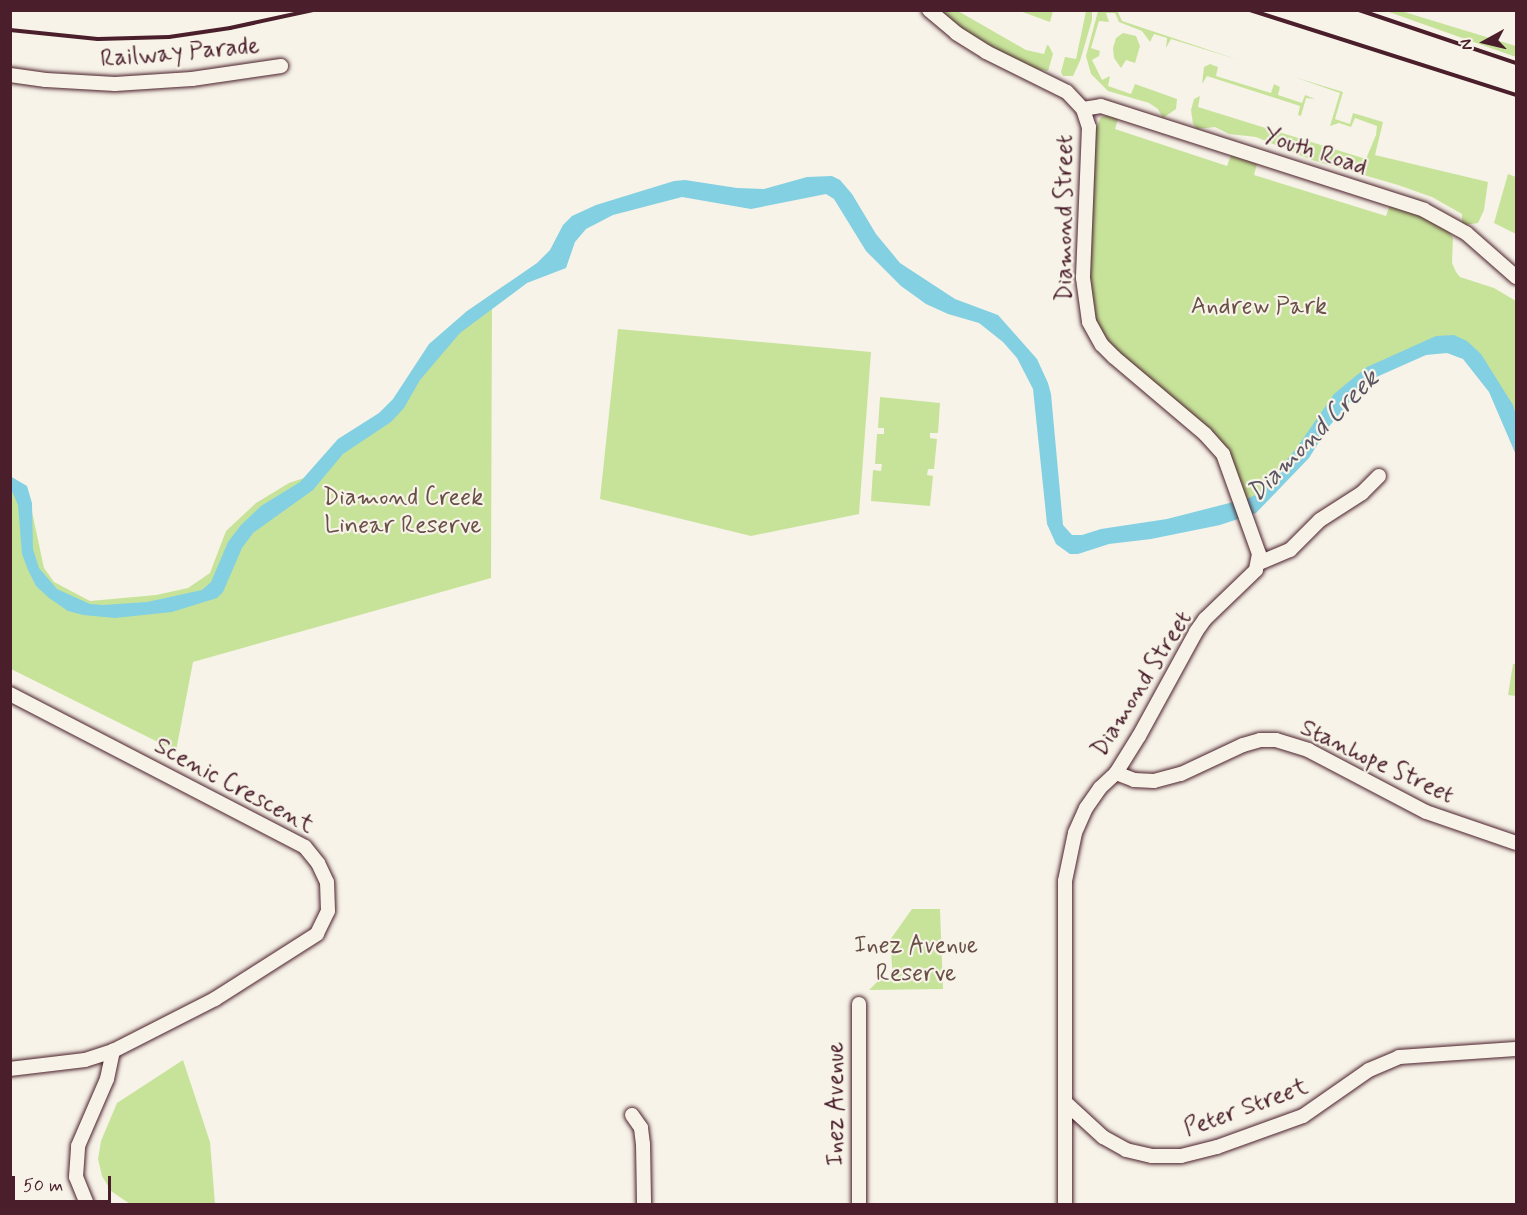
<!DOCTYPE html>
<style>
body{margin:0}
#map{position:relative;width:1527px;height:1215px;overflow:hidden;background:#f7f3e8;font-family:Mynerve,sans-serif}
div>[style]{position:absolute}
.green>*{inset:0;background:#c7e39a}
.water>*{inset:0;background:#83d0e2}
.roads{filter:drop-shadow(0 0 2px #4a1f2b) drop-shadow(0 0 2px #4a1f2b)}
.minor>*{height:14px;margin:-7px;padding:0 7px;transform-origin:7px;border-radius:7px;background:#f7f3e8}
.rail>*{height:4px;margin:-2px;padding:0 2px;transform-origin:2px;border-radius:2px;background:#4a1f2b}
span{translate:-50% -50%;white-space:nowrap;text-align:center;line-height:1.15;-webkit-text-stroke:4.5px #f7f3e8;paint-order:stroke}
.street-label{font-size:24px;color:#4a1f2b}
.park-label{font-size:24px;color:#695047}
.water-label{font-size:26px;color:#5b5462;font-style:italic}
.frame{position:absolute;inset:0;border:12px solid #4a1f2b;pointer-events:none}
.north{position:absolute;left:1455px;top:12px;width:60px;height:60px;-webkit-text-stroke:4px #f7f3e8;paint-order:stroke;rotate:262deg;font-size:16px;font-weight:700;line-height:24px;text-align:center;color:#4a1f2b}
.north::after{content:'';display:block;margin:auto;width:21px;height:27px;background:#4a1f2b;clip-path:polygon(50% 0,100% 100%,50% 72%,0 100%)}
.scale{position:absolute;left:12px;top:1176px;width:99px;height:27px;box-sizing:border-box;border:3px solid #4a1f2b;border-top:0;padding-left:8px;font-size:18px;line-height:21px;white-space:nowrap;color:#4a1f2b;-webkit-text-stroke:4px #f7f3e8;paint-order:stroke}
</style>
<div id="map">
<div class="green">
<div style="clip-path:polygon(1117px 10px,1122px 21px,1239px 60px,1171px 39px,1166px 48px,1167px 38px,1154px 34px,1150px 42px,1142px 31px,1119px 22px,1115px 13px,1106px 13px,1109px 22px,1099px 21px,1091px 48px,1100px 51px,1099px 56px,1092px 60px,1102px 80px,1110px 76px,1108px 86px,1131px 94px,1135px 84px,1177px 99px,1176px 109px,1163px 118px,1158px 109px,1149px 103px,1108px 91px,1091px 74px,1086px 56px,1098px 11px)"></div>
<div style="clip-path:polygon(940px 11px,958px 11px,1026px 50px,1044px 54px,1047px 45px,1049px 46px,1053px 54px,1048px 71px,1035px 69px,1010px 58px,962px 29px)"></div>
<div style="clip-path:polygon(1020px 11px,1053px 10px,1053px 11px,1050px 22px)"></div>
<div style="clip-path:polygon(1086px 11px,1092px 11px,1092px 20px,1080px 61px,1073px 76px,1063px 76px,1061px 72px,1065px 57px,1076px 59px)"></div>
<div style="clip-path:polygon(1386px 11px,1401px 11px,1516px 46px,1516px 57px)"></div>
<div style="clip-path:polygon(1123px 33px,1136px 36px,1140px 46px,1135px 63px,1126px 60px,1121px 68px,1114px 58px,1113px 48px,1116px 38px)"></div>
<div style="clip-path:polygon(1210px 64px,1218px 67px,1216px 76px,1271px 93px,1274px 84px,1280px 87px,1278px 95px,1302px 103px,1305px 95px,1315px 99px,1306px 98px,1301px 116px,1298px 115px,1300px 106px,1207px 76px,1202px 84px,1204px 67px)"></div>
<div style="clip-path:polygon(1294px 77px,1343px 92px,1335px 119px,1350px 124px,1353px 113px,1383px 122px,1375px 155px,1488px 182px,1484px 210px,1478px 223px,1464px 225px,1462px 223px,1462px 214px,1432px 197px,1398px 185px,1312px 160px,1256px 137px,1229px 134px,1215px 127px,1197px 129px,1193px 124px,1191px 110px,1194px 99px,1200px 96px,1198px 107px,1366px 159px,1376px 135px,1377px 126px,1355px 118px,1351px 127px,1339px 123px,1330px 126px,1340px 93px)"></div>
<div style="clip-path:polygon(1108px 115px,1118px 119px,1115px 129px,1227px 166px,1231px 155px,1257px 164px,1254px 175px,1386px 216px,1390px 205px,1423px 216px,1447px 229px,1453px 238px,1452px 263px,1456px 272px,1460px 277px,1494px 288px,1516px 301px,1516px 434px,1503px 402px,1454px 345px,1374px 372px,1247px 507px,1217px 436px,1105px 341px,1095px 321px,1089px 296px,1096px 129px,1101px 117px)"></div>
<div style="clip-path:polygon(1508px 174px,1516px 177px,1516px 234px,1494px 223px)"></div>
<div style="clip-path:polygon(492px 301px,491px 578px,193px 662px,176px 751px,11px 669px,10px 478px,28px 493px,44px 568px,54px 582px,90px 601px,156px 595px,188px 588px,210px 573px,226px 531px,256px 503px,289px 483px,313px 475px,378px 423px,411px 373px)"></div>
<div style="clip-path:polygon(618px 329px,871px 352px,859px 514px,751px 536px,600px 499px)"></div>
<div style="clip-path:polygon(880px 397px,940px 403px,938px 433px,930px 433px,930px 438px,937px 439px,934px 469px,928px 469px,927px 475px,933px 476px,930px 506px,871px 501px,873px 470px,881px 471px,882px 464px,875px 464px,877px 434px,884px 434px,884px 428px,878px 428px)"></div>
<div style="clip-path:polygon(1513px 664px,1516px 664px,1516px 696px,1508px 695px)"></div>
<div style="clip-path:polygon(912px 909px,940px 909px,943px 989px,869px 990px,879px 980px,893px 979px,890px 940px)"></div>
<div style="clip-path:polygon(183px 1060px,210px 1142px,215px 1204px,130px 1204px,111px 1191px,102px 1176px,98px 1159px,101px 1141px,117px 1103px)"></div>
</div>
<div class="water">
<div style="clip-path:polygon(832px 176px,840px 180px,852px 194px,876px 234px,900px 263px,955px 299px,998px 315px,1037px 359px,1048px 383px,1051px 394px,1063px 525px,1072px 535px,1082px 535px,1101px 529px,1167px 519px,1249px 498px,1257px 494px,1295px 450px,1334px 394px,1352px 379px,1367px 367px,1436px 336px,1454px 335px,1467px 341px,1481px 354px,1513px 405px,1516px 415px,1516px 455px,1489px 392px,1463px 359px,1447px 353px,1426px 355px,1372px 379px,1362px 387px,1327px 429px,1309px 458px,1256px 513px,1220px 525px,1151px 539px,1109px 544px,1078px 554px,1070px 554px,1056px 544px,1047px 524px,1033px 389px,1017px 358px,1003px 342px,979px 323px,948px 314px,926px 304px,901px 286px,866px 251px,834px 199px,826px 194px,751px 209px,682px 197px,613px 215px,586px 229px,575px 242px,566px 268px,527px 283px,460px 333px,420px 380px,404px 408px,391px 422px,343px 454px,313px 490px,253px 533px,242px 548px,223px 592px,217px 598px,172px 612px,115px 618px,83px 615px,68px 611px,49px 598px,36px 586px,28px 570px,22px 554px,18px 505px,11px 489px,10px 476px,27px 486px,32px 503px,33px 549px,39px 568px,57px 589px,90px 604px,103px 605px,147px 602px,202px 590px,211px 582px,228px 542px,241px 525px,261px 506px,300px 482px,338px 439px,379px 413px,393px 399px,429px 344px,467px 311px,537px 263px,550px 250px,563px 225px,572px 216px,596px 205px,674px 181px,685px 180px,737px 188px,764px 189px,807px 177px)"></div>
</div>
<div class="roads">
<div class="minor">
<div style="left:929px;top:10px;width:35px;rotate:40deg"></div>
<div style="left:956px;top:33px;width:36px;rotate:32deg"></div>
<div style="left:986px;top:52px;width:90px;rotate:26.3deg"></div>
<div style="left:1067px;top:92px;width:23px;rotate:47deg"></div>
<div style="left:1083px;top:109px;width:19px;rotate:72deg"></div>
<div style="left:1089px;top:127px;width:151px;rotate:92.3deg"></div>
<div style="left:1083px;top:278px;width:44px;rotate:82.2deg"></div>
<div style="left:1089px;top:322px;width:26px;rotate:61deg"></div>
<div style="left:1102px;top:345px;width:17px;rotate:45deg"></div>
<div style="left:1114px;top:357px;width:119px;rotate:40.2deg"></div>
<div style="left:1205px;top:434px;width:27px;rotate:48deg"></div>
<div style="left:1223px;top:454px;width:106px;rotate:70.2deg"></div>
<div style="left:1259px;top:554px;width:16px;rotate:101deg"></div>
<div style="left:1256px;top:570px;width:71px;rotate:136.1deg"></div>
<div style="left:1205px;top:619px;width:16px;rotate:125deg"></div>
<div style="left:1196px;top:632px;width:119px;rotate:118.7deg"></div>
<div style="left:1139px;top:736px;width:44px;rotate:121.9deg"></div>
<div style="left:1116px;top:773px;width:22px;rotate:137deg"></div>
<div style="left:1100px;top:788px;width:24px;rotate:125deg"></div>
<div style="left:1086px;top:808px;width:27px;rotate:114deg"></div>
<div style="left:1075px;top:833px;width:49px;rotate:101.8deg"></div>
<div style="left:1065px;top:881px;width:323px;rotate:90deg"></div>
<div style="left:10px;top:75px;width:36px;rotate:8deg"></div>
<div style="left:46px;top:80px;width:69px;rotate:3.3deg"></div>
<div style="left:115px;top:84px;width:77px;rotate:-3.7deg"></div>
<div style="left:192px;top:79px;width:90px;rotate:-8.3deg"></div>
<div style="left:1083px;top:109px;width:18px;rotate:-9deg"></div>
<div style="left:1101px;top:106px;width:339px;rotate:17.8deg"></div>
<div style="left:1424px;top:210px;width:48px;rotate:28.7deg"></div>
<div style="left:1466px;top:233px;width:67px;rotate:41.3deg"></div>
<div style="left:1259px;top:563px;width:34px;rotate:-23deg"></div>
<div style="left:1290px;top:550px;width:42px;rotate:-45deg"></div>
<div style="left:1320px;top:520px;width:50px;rotate:-32.7deg"></div>
<div style="left:1362px;top:493px;width:24px;rotate:-45deg"></div>
<div style="left:10px;top:694px;width:332px;rotate:27.4deg"></div>
<div style="left:305px;top:847px;width:21px;rotate:51deg"></div>
<div style="left:318px;top:863px;width:21px;rotate:65deg"></div>
<div style="left:327px;top:882px;width:29px;rotate:88deg"></div>
<div style="left:328px;top:911px;width:25px;rotate:116deg"></div>
<div style="left:317px;top:934px;width:121px;rotate:147.5deg"></div>
<div style="left:215px;top:999px;width:114px;rotate:153deg"></div>
<div style="left:113px;top:1051px;width:29px;rotate:162deg"></div>
<div style="left:85px;top:1060px;width:76px;rotate:173.2deg"></div>
<div style="left:1116px;top:773px;width:19px;rotate:21deg"></div>
<div style="left:1134px;top:780px;width:20px;rotate:3deg"></div>
<div style="left:1154px;top:781px;width:28px;rotate:-15deg"></div>
<div style="left:1181px;top:774px;width:68px;rotate:-25.1deg"></div>
<div style="left:1243px;top:745px;width:18px;rotate:-16deg"></div>
<div style="left:1260px;top:740px;width:16px"></div>
<div style="left:1276px;top:740px;width:34px;rotate:17deg"></div>
<div style="left:1308px;top:750px;width:133px;rotate:27.7deg"></div>
<div style="left:1426px;top:812px;width:95px;rotate:19deg"></div>
<div style="left:859px;top:1004px;width:200px;rotate:90deg"></div>
<div style="left:1067px;top:1104px;width:49px;rotate:42.5deg"></div>
<div style="left:1103px;top:1137px;width:26px;rotate:29deg"></div>
<div style="left:1126px;top:1150px;width:27px;rotate:13deg"></div>
<div style="left:1152px;top:1156px;width:29px"></div>
<div style="left:1181px;top:1156px;width:37px;rotate:-14deg"></div>
<div style="left:1217px;top:1147px;width:91px;rotate:-19.8deg"></div>
<div style="left:1303px;top:1116px;width:80px;rotate:-34.9deg"></div>
<div style="left:1369px;top:1070px;width:33px;rotate:-23deg"></div>
<div style="left:1399px;top:1057px;width:117px;rotate:-3.9deg"></div>
<div style="left:632px;top:1115px;width:16px;rotate:55deg"></div>
<div style="left:641px;top:1128px;width:16px;rotate:83deg"></div>
<div style="left:643px;top:1144px;width:60px;rotate:89deg"></div>
<div style="left:87px;top:1204px;width:29px;rotate:-112deg"></div>
<div style="left:76px;top:1177px;width:31px;rotate:-86deg"></div>
<div style="left:78px;top:1146px;width:73px;rotate:-66.6deg"></div>
<div style="left:107px;top:1079px;width:29px;rotate:-78deg"></div>
</div>
</div>
<div class="rail">
<div style="left:1250px;top:10px;width:279px;rotate:17.7deg"></div>
<div style="left:1359px;top:10px;width:166px;rotate:18.7deg"></div>
<div style="left:10px;top:30px;width:88px;rotate:5.8deg"></div>
<div style="left:98px;top:39px;width:71px;rotate:-1.6deg"></div>
<div style="left:169px;top:37px;width:62px;rotate:-8.4deg"></div>
<div style="left:230px;top:28px;width:85px;rotate:-12.2deg"></div>
</div>
<div class="street-label">
<span style="left:180px;top:53px;rotate:-5deg">Railway Parade</span>
<span style="left:1315px;top:152px;rotate:18deg">Youth Road</span>
<span style="left:1065px;top:218px;rotate:-90deg">Diamond Street</span>
<span style="left:1142px;top:684px;rotate:-58deg">Diamond Street</span>
<span style="left:1377px;top:762px;rotate:25deg">Stanhope Street</span>
<span style="left:234px;top:786px;rotate:28deg">Scenic Crescent</span>
<span style="left:836px;top:1104px;rotate:-90deg">Inez Avenue</span>
<span style="left:1246px;top:1108px;rotate:-20deg">Peter Street</span>
</div>
<div class="park-label">
<span style="left:1259px;top:307px">Andrew Park</span>
<span style="left:403px;top:512px">Diamond Creek<br>Linear Reserve</span>
<span style="left:916px;top:960px">Inez Avenue<br>Reserve</span>
</div>
<div class="water-label">
<span style="left:1314px;top:437px;rotate:-45deg">Diamond Creek</span>
</div>
<div class="frame"></div>
<div class="north">N</div>
<div class="scale">50 m</div>
</div>
